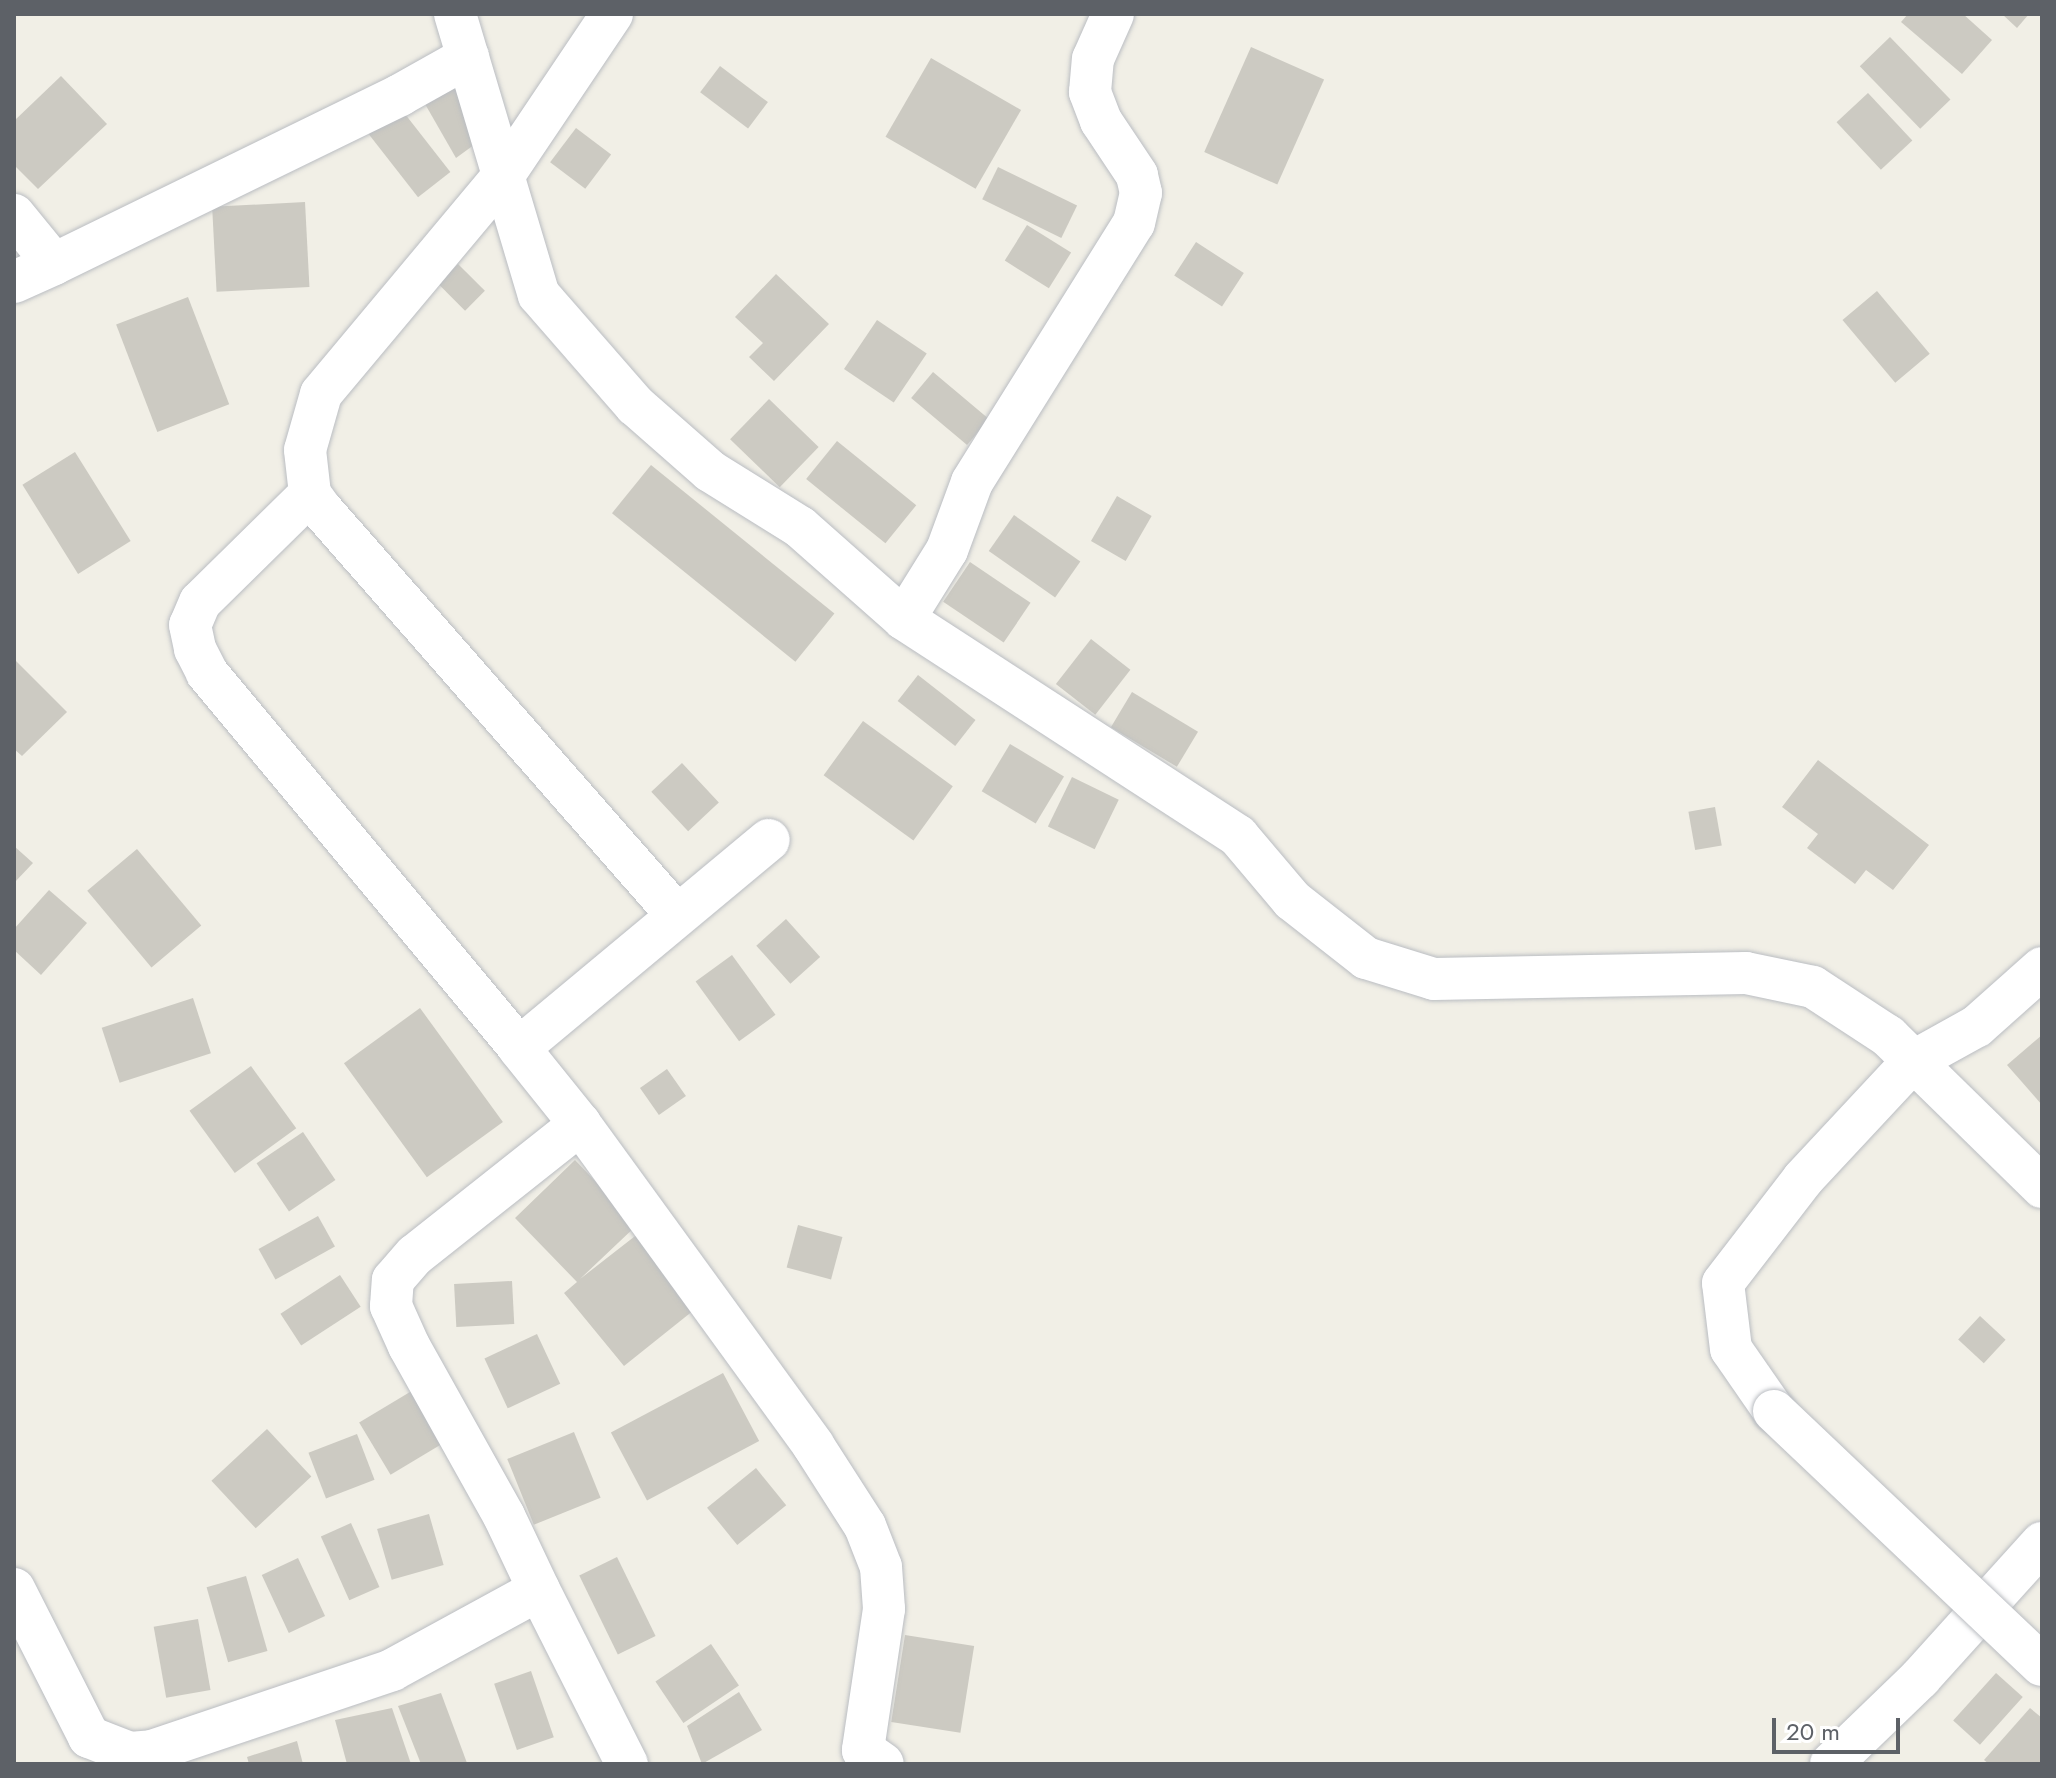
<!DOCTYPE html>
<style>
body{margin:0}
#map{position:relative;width:2056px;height:1778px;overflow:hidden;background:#f1efe6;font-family:Jost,sans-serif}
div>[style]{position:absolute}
.building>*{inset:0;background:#cccac2;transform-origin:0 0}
.roads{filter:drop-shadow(0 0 2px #babdc2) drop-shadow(0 0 2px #babdc2)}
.minor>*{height:42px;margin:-21px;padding:0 21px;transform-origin:21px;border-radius:21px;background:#fff}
.bridges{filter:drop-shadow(0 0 2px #babdc2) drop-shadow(0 0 2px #babdc2)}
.minor-bridge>*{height:42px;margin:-21px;padding:0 21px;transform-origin:21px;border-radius:21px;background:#fff}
span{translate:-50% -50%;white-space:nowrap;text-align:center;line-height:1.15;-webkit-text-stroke:8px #fff;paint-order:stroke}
.frame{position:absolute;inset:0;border:16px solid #5d6167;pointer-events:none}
.scale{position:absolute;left:1772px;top:1718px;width:128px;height:36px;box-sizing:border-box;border:4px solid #5d6167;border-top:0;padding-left:10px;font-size:24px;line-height:28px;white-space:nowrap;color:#5d6167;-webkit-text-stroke:6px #fff;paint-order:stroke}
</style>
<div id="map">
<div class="building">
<div style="clip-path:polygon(1908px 14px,1963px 14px,1992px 40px,1962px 74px,1901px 22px)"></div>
<div style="clip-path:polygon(2002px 14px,2029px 14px,2017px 28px)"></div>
<div style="left:1890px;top:37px;width:87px;height:42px;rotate:46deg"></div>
<div style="left:1251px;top:47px;width:80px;height:115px;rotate:24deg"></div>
<div style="left:931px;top:58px;width:104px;height:91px;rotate:30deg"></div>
<div style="left:720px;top:66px;width:60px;height:33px;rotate:37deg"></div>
<div style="clip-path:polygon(454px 72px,478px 142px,456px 158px,421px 97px)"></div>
<div style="clip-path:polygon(61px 76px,107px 124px,38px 189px,14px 165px,14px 121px)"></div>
<div style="left:1868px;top:93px;width:65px;height:43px;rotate:47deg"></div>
<div style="left:398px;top:105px;width:85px;height:41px;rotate:52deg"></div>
<div style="left:576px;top:128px;width:44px;height:43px;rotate:37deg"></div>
<div style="left:998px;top:167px;width:88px;height:36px;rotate:26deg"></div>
<div style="left:305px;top:202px;width:85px;height:93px;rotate:87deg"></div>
<div style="left:1027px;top:225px;width:52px;height:42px;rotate:32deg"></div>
<div style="left:1196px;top:242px;width:57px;height:40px;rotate:33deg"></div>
<div style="left:458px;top:264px;width:38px;height:28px;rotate:45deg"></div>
<div style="clip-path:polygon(776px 274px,829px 324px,774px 381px,749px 357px,763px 343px,735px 317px)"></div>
<div style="left:1877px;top:291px;width:82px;height:45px;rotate:50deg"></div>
<div style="left:188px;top:297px;width:115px;height:77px;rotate:69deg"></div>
<div style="left:877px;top:320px;width:60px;height:59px;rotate:34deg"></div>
<div style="left:933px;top:372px;width:73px;height:34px;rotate:40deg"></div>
<div style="left:769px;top:399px;width:69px;height:56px;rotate:44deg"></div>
<div style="left:837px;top:441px;width:102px;height:49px;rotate:39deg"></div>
<div style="left:75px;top:452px;width:105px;height:62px;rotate:58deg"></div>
<div style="left:651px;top:465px;width:236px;height:62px;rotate:39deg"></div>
<div style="left:1117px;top:496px;width:40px;height:52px;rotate:30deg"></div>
<div style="left:1014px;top:515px;width:81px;height:44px;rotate:35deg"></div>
<div style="left:970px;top:562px;width:73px;height:48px;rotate:34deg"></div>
<div style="left:1091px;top:639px;width:50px;height:57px;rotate:38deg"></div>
<div style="clip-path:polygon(14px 659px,67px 712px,22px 756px,14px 749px)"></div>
<div style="left:918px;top:675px;width:73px;height:33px;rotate:38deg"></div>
<div style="left:1132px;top:692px;width:77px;height:41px;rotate:31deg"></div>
<div style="left:863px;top:721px;width:111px;height:67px;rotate:36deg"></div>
<div style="left:1010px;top:744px;width:63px;height:55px;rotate:31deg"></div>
<div style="clip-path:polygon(1818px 760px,1929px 845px,1893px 890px,1866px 870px,1855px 884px,1807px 848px,1818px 834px,1782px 807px)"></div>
<div style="left:682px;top:763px;width:54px;height:42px;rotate:47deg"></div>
<div style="left:1072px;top:777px;width:52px;height:55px;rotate:26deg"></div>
<div style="left:1715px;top:807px;width:39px;height:27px;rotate:80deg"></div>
<div style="clip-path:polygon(14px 846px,33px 863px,14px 883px)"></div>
<div style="left:137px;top:849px;width:100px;height:65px;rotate:50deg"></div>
<div style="clip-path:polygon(49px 890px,87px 923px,41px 975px,14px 950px,14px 929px)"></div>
<div style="left:786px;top:919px;width:51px;height:40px;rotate:48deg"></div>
<div style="left:732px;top:955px;width:74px;height:45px;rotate:54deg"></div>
<div style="left:193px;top:998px;width:58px;height:96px;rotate:72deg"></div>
<div style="left:420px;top:1008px;width:141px;height:94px;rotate:54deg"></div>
<div style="clip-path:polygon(2042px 1035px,2042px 1105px,2007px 1065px)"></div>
<div style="left:251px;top:1066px;width:77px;height:76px;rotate:54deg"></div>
<div style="left:667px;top:1069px;width:33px;height:33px;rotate:55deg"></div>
<div style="left:303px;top:1132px;width:58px;height:56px;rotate:56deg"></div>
<div style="clip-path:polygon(575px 1160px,637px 1225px,580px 1279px,639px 1233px,699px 1306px,624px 1366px,564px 1293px,577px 1282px,515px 1218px)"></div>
<div style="left:318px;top:1216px;width:35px;height:68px;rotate:61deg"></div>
<div style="left:798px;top:1225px;width:46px;height:44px;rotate:15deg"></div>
<div style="left:340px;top:1275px;width:38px;height:71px;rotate:57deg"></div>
<div style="left:512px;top:1281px;width:43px;height:58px;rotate:87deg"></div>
<div style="left:1980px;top:1316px;width:35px;height:32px;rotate:43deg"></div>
<div style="left:537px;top:1334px;width:55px;height:58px;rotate:65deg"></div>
<div style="left:723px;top:1373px;width:77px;height:127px;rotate:62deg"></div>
<div style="left:420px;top:1386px;width:61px;height:71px;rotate:59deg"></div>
<div style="left:267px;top:1429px;width:65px;height:76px;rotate:47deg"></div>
<div style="left:574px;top:1432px;width:71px;height:72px;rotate:68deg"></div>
<div style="left:357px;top:1434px;width:49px;height:52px;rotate:69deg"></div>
<div style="left:756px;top:1468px;width:48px;height:63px;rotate:51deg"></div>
<div style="left:429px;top:1514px;width:53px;height:54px;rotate:74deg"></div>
<div style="left:351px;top:1523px;width:70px;height:33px;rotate:66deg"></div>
<div style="left:617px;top:1557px;width:88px;height:42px;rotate:64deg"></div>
<div style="left:298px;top:1558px;width:64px;height:40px;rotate:65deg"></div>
<div style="left:246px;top:1576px;width:78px;height:41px;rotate:74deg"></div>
<div style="left:198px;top:1619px;width:72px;height:45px;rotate:80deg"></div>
<div style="left:905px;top:1635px;width:70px;height:88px;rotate:9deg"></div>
<div style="left:711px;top:1644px;width:50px;height:67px;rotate:56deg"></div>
<div style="left:531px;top:1671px;width:70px;height:39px;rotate:71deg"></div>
<div style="left:1996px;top:1673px;width:36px;height:64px;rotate:42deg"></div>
<div style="clip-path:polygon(739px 1692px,762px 1730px,702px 1764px,687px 1726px)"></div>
<div style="clip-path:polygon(441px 1693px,467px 1763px,421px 1764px,398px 1706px)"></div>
<div style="clip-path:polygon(392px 1708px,411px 1764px,347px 1764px,335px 1720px)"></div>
<div style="clip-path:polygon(2030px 1708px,2042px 1718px,2042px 1764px,1989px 1764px,1984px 1760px)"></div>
<div style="clip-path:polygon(297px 1741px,303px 1764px,249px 1764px,247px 1757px)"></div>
</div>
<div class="roads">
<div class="minor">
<div style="left:455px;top:14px;width:293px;rotate:73.4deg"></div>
<div style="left:539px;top:295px;width:146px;rotate:48.9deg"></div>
<div style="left:635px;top:405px;width:100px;rotate:41.3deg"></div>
<div style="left:710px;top:471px;width:106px;rotate:31.9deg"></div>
<div style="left:800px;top:527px;width:139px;rotate:41.5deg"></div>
<div style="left:904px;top:619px;width:81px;rotate:-58.1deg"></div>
<div style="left:947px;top:550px;width:72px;rotate:-69.8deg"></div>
<div style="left:972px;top:482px;width:305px;rotate:-58deg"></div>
<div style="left:1134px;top:223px;width:31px;rotate:-77deg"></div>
<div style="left:1141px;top:193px;width:18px;rotate:-103deg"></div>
<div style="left:1137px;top:175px;width:65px;rotate:-123.7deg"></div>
<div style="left:1101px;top:121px;width:31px;rotate:-111deg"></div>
<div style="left:1090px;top:92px;width:33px;rotate:-85deg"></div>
<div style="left:1093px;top:59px;width:49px;rotate:-66deg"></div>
<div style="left:612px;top:14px;width:194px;rotate:123.9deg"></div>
<div style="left:504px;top:175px;width:285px;rotate:129.9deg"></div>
<div style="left:321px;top:394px;width:58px;rotate:105.9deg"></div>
<div style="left:305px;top:450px;width:44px;rotate:83.5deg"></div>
<div style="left:310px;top:494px;width:19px;rotate:54deg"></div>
<div style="left:321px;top:509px;width:540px;rotate:48.75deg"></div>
<div style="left:14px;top:215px;width:63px;rotate:50.8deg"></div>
<div style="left:54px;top:264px;width:44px;rotate:155.8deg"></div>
<div style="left:54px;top:264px;width:385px;rotate:-26deg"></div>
<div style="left:400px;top:95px;width:78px;rotate:-29.2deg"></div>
<div style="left:310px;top:494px;width:154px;rotate:135.5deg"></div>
<div style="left:200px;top:602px;width:25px;rotate:113deg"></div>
<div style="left:190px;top:625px;width:25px;rotate:78deg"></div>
<div style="left:195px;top:649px;width:27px;rotate:63deg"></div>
<div style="left:207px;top:673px;width:488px;rotate:50.2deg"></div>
<div style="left:904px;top:619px;width:398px;rotate:33deg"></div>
<div style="left:1238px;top:836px;width:84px;rotate:49.8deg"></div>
<div style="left:1292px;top:900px;width:94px;rotate:38.1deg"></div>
<div style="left:1366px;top:958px;width:71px;rotate:17.2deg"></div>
<div style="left:1434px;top:979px;width:312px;rotate:-1.1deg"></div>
<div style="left:1746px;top:973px;width:68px;rotate:11.8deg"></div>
<div style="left:1813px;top:987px;width:90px;rotate:33.2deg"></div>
<div style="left:1888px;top:1036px;width:216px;rotate:44.4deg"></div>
<div style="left:580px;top:1124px;width:397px;rotate:54deg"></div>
<div style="left:813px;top:1445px;width:96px;rotate:57.3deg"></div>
<div style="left:865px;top:1526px;width:44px;rotate:68.7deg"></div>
<div style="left:881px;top:1567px;width:42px;rotate:85.9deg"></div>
<div style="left:884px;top:1609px;width:143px;rotate:98.5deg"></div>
<div style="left:863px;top:1750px;width:24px;rotate:35deg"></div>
<div style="left:1774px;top:1411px;width:75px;rotate:-124.7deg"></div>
<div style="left:1731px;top:1349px;width:66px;rotate:-96.9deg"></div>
<div style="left:1723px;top:1283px;width:131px;rotate:-52.4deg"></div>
<div style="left:1803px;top:1179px;width:160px;rotate:-47deg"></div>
<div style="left:1912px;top:1062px;width:74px;rotate:-29deg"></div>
<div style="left:1977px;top:1026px;width:87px;rotate:-41.7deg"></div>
<div style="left:14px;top:1589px;width:166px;rotate:63.1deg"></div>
<div style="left:89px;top:1737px;width:44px;rotate:21.3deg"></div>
<div style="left:130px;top:1753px;width:22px;rotate:-5deg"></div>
<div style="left:152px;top:1751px;width:253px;rotate:-18.6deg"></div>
<div style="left:392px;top:1670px;width:167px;rotate:-28.6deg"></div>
<div style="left:539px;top:1590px;width:82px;rotate:-115.3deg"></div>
<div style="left:504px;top:1516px;width:195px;rotate:-119.2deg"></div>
<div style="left:409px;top:1346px;width:44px;rotate:-114.2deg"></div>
<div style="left:391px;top:1306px;width:26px;rotate:-86deg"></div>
<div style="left:393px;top:1280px;width:33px;rotate:-49deg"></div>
<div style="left:415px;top:1255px;width:211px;rotate:-38.4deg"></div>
<div style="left:580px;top:1124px;width:97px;rotate:-128.8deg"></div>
<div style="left:519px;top:1048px;width:325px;rotate:-39.8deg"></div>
<div style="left:539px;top:1590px;width:195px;rotate:63.2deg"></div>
<div style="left:1831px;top:1764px;width:124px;rotate:-44deg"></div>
<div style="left:1920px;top:1678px;width:182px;rotate:-47.9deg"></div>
</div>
</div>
<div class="bridges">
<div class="minor-bridge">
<div style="left:1774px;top:1411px;width:369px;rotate:43.5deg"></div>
</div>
</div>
<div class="frame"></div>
<div class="scale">20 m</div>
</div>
